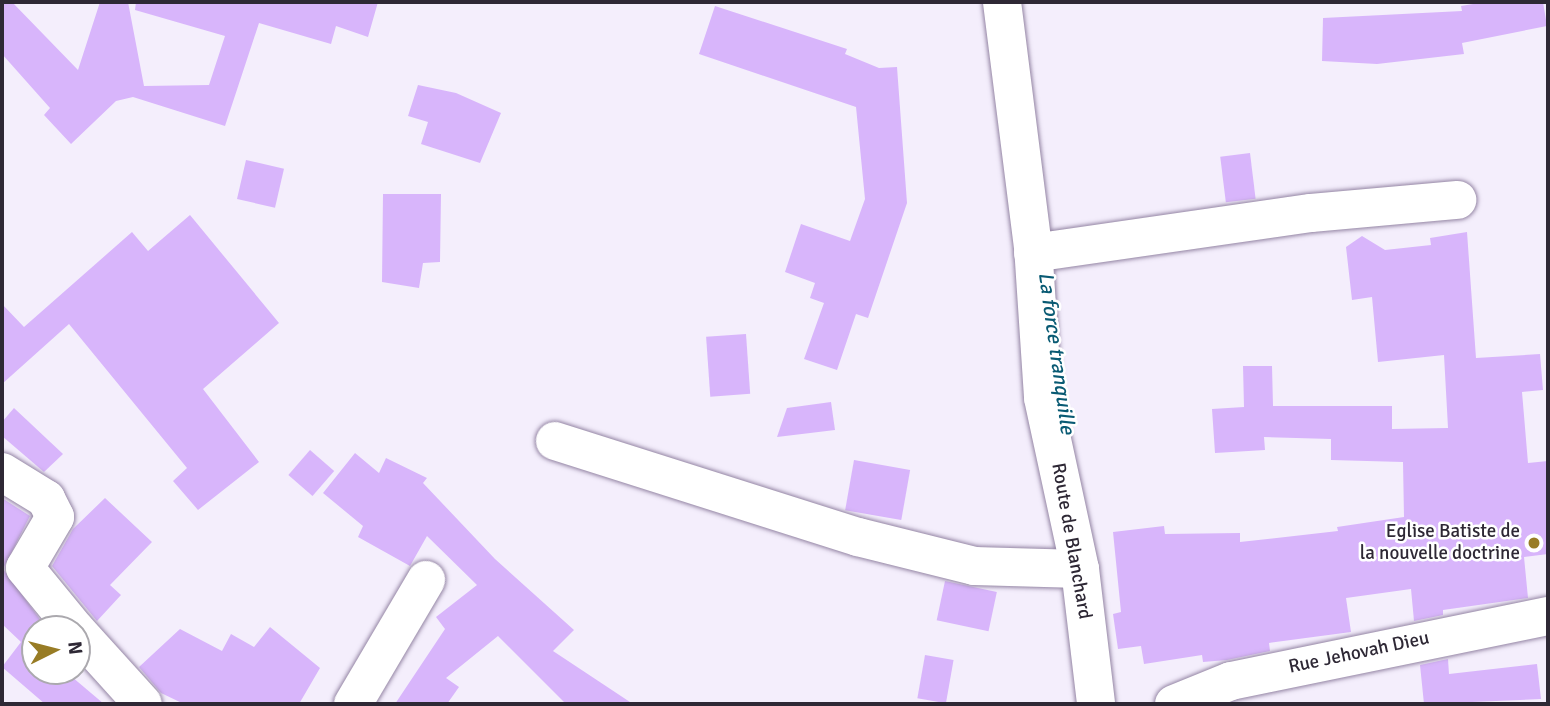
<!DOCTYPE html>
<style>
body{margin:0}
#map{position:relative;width:1550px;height:706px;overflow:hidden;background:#f4eefc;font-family:Signika,sans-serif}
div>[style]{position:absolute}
.building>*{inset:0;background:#d8b5fb;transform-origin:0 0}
.roads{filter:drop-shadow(0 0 2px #9485a4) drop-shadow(0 0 2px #9485a4)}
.minor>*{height:38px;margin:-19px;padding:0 19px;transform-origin:19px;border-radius:19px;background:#fff}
.tertiary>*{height:38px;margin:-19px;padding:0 19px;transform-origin:19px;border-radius:19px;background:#fff}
.dots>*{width:19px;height:19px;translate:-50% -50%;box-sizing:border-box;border:4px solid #fff;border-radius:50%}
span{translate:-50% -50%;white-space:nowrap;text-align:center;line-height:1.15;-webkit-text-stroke:5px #fff;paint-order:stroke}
.poi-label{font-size:19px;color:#2e2835}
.right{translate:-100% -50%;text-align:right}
.street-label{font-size:19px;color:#2e2835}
.water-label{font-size:21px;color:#095a73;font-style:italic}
.frame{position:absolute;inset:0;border:4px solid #2e2835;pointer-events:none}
.north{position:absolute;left:21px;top:615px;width:70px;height:70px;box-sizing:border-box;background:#fff;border:2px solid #aba9ae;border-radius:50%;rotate:84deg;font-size:19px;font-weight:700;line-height:28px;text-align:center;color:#2e2835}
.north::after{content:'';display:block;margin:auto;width:24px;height:32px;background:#987c25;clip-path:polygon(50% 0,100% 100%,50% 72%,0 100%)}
</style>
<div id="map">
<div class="building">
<div style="clip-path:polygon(2px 2px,12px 2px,78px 70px,100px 2px,128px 2px,144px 86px,209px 85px,225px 36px,135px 10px,136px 2px,378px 2px,368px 37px,336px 26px,331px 44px,259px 23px,225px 126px,133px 97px,116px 101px,71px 144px,44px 115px,50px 108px,2px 54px)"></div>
<div style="clip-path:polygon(1485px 2px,1543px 2px,1547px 26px,1462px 43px,1464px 54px,1377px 64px,1322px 61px,1323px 18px,1462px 11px,1461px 6px)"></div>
<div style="clip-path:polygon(715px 6px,847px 49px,845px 54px,879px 68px,897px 67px,907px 203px,868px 318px,856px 314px,837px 370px,804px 359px,824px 303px,810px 298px,815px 283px,785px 272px,801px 224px,850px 241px,865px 199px,856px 107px,699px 54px)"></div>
<div style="clip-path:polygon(418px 85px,456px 93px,501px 113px,480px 163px,421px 144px,428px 122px,408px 116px)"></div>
<div style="left:1250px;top:153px;width:46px;height:30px;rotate:83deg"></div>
<div style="left:246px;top:160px;width:39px;height:40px;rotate:13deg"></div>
<div style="clip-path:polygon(383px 194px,441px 194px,440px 262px,423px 263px,419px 288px,382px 282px)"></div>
<div style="clip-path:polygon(190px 215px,279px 323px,203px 389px,259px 462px,198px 510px,173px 481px,187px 468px,69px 324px,2px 384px,2px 304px,24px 327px,132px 232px,148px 251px)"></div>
<div style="clip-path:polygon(1467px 232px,1476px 358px,1540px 354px,1543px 390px,1522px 392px,1528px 463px,1548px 461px,1548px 554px,1524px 557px,1528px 598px,1443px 610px,1443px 615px,1414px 621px,1411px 589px,1346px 598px,1351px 632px,1269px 643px,1270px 651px,1227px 660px,1203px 662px,1202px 655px,1144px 664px,1141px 646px,1118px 649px,1113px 614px,1121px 612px,1113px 532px,1164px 526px,1165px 534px,1240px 533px,1240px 542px,1338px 531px,1337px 527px,1404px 517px,1403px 462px,1331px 460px,1331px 439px,1264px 437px,1265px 450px,1215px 453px,1212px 409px,1244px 407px,1243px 366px,1272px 366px,1273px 406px,1392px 406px,1392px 429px,1448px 428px,1444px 355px,1378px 362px,1372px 297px,1352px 300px,1346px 247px,1362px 236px,1385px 250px,1431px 245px,1430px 238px)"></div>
<div style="left:746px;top:334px;width:60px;height:40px;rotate:86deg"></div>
<div style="clip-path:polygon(831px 402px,835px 430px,777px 437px,787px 408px)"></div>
<div style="clip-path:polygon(14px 408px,63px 454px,44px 472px,2px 436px,2px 422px)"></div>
<div style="left:310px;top:450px;width:32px;height:33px;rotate:41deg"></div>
<div style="clip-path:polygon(355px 453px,379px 473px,386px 458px,427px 478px,423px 483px,495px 559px,574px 630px,553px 651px,633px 704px,566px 704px,498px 636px,446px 678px,459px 687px,447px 704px,395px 704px,445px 629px,436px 617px,477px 585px,427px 536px,410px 566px,358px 537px,363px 526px,323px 493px)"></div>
<div style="left:854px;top:460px;width:57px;height:51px;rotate:10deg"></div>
<div style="clip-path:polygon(2px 498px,30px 516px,3px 569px,47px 629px,35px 629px,35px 671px,65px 671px,104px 704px,45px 704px,2px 667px,21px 642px,2px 624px)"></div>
<div style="clip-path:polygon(105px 498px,152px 542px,110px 585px,121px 595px,97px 621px,52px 566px,73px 529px)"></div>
<div style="left:945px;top:581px;width:53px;height:40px;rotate:12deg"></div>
<div style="clip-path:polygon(270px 627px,320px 668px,299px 704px,184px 704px,161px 693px,139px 667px,180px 629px,222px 651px,231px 634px,254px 647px)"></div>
<div style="left:925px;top:655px;width:29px;height:44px;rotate:10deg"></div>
<div style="clip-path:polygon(1448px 659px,1449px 674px,1537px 664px,1541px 699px,1424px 704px,1420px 665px)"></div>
</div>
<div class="roads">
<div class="minor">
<div style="left:1033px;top:253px;width:281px;rotate:-8.2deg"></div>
<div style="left:1311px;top:213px;width:147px;rotate:-5.1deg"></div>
<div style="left:555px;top:441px;width:318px;rotate:17.6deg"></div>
<div style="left:858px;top:537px;width:120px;rotate:14deg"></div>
<div style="left:974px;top:566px;width:106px;rotate:1.6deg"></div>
<div style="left:2px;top:472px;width:52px;rotate:31.5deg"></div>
<div style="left:46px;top:499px;width:20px;rotate:63deg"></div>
<div style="left:55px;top:517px;width:59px;rotate:120.5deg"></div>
<div style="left:25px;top:568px;width:79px;rotate:50.7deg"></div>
<div style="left:77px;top:631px;width:98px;rotate:47.9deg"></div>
<div style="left:353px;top:704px;width:144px;rotate:-59.5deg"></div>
<div style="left:1174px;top:704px;width:61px;rotate:-22deg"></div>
<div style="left:1231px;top:681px;width:324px;rotate:-11.6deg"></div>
</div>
<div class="tertiary">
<div style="left:1002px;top:2px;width:246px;rotate:82.8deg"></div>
<div style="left:1033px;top:246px;width:152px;rotate:86.2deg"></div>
<div style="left:1043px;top:398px;width:175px;rotate:77.8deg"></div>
<div style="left:1080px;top:569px;width:136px;rotate:83.2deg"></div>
</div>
</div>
<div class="dots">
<div style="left:1534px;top:543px;background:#987c25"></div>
</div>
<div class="poi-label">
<span class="right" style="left:1520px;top:543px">Eglise Batiste de<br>la nouvelle doctrine</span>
</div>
<div class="street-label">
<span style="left:1071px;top:541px;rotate:80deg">Route de Blanchard</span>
<span style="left:1359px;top:653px;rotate:-12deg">Rue Jehovah Dieu</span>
</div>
<div class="water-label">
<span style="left:1057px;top:353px;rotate:82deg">La force tranquille</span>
</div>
<div class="frame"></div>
<div class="north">N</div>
</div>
